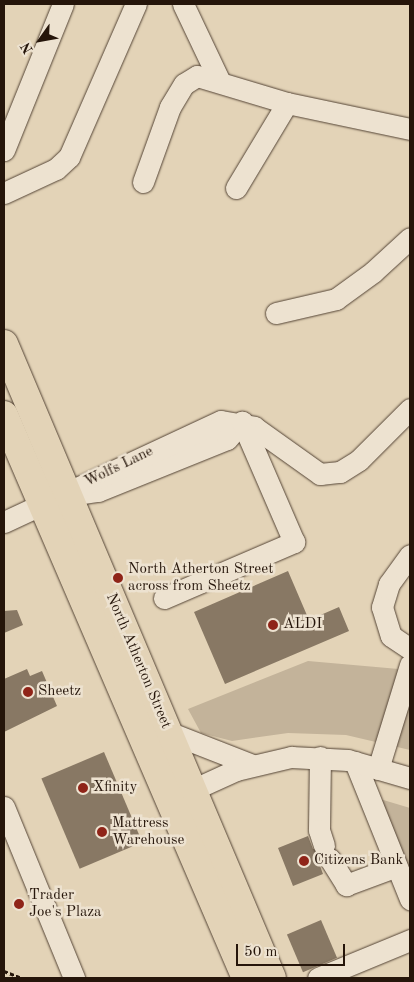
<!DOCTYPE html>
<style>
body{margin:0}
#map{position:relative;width:414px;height:982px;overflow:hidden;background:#e3d3b7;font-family:"Old Standard TT",serif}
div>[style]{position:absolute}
.green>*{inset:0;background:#c3b39a}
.building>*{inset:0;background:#887864;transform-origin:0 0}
.path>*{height:2.5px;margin-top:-1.25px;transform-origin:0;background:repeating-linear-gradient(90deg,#25150a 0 4px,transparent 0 6.5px)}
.roads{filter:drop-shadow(0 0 1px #544435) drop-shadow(0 0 1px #544435)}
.minor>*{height:21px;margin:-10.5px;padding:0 10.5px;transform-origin:10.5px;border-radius:10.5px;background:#ede2d0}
.major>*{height:28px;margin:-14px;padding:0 14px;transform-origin:14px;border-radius:14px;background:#e3d3b7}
.dots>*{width:14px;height:14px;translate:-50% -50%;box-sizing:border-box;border:2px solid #ede2d0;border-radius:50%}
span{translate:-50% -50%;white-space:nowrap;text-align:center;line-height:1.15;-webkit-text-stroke:5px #ede2d0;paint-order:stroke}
.street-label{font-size:15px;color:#25150a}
.poi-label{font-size:15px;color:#25150a}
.left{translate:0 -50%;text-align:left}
.frame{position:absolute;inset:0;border:5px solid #25150a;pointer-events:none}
.north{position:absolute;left:15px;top:15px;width:50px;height:50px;-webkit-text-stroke:4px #ede2d0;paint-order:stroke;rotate:238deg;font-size:14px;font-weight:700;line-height:20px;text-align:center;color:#25150a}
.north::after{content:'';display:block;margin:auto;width:18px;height:22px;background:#25150a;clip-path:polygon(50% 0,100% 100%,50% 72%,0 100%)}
.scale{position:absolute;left:236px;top:944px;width:109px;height:22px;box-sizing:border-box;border:2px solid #25150a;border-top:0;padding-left:6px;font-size:15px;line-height:18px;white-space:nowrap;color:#25150a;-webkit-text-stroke:4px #ede2d0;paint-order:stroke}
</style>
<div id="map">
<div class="green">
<div style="clip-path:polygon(308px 661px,410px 670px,410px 750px,346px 735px,288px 733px,232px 741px,201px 733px,188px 709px)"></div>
<div style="clip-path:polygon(380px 799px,410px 808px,410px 870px)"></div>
</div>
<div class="building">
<div style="clip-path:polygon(288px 571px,309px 620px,339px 607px,349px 631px,225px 684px,194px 612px)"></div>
<div style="clip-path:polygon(17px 610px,23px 625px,4px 633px,4px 611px)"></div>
<div style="clip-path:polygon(27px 669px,30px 676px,42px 671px,57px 706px,4px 732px,4px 679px)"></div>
<div style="left:104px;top:752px;width:98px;height:68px;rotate:67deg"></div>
<div style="clip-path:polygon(308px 836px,313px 849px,332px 842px,338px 856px,319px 863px,323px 874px,293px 886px,278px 848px)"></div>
<div style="left:321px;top:920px;width:41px;height:37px;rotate:67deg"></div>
</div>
<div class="path">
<div style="left:4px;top:971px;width:19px;rotate:21deg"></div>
</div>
<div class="roads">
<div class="minor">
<div style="left:183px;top:4px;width:86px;rotate:64.6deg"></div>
<div style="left:4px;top:150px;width:157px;rotate:-68deg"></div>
<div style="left:143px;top:182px;width:80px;rotate:-70.2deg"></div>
<div style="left:170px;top:107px;width:27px;rotate:-59deg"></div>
<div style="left:184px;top:84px;width:15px;rotate:-32deg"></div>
<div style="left:197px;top:76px;width:94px;rotate:16.7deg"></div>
<div style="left:287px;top:103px;width:126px;rotate:11.9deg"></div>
<div style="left:236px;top:188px;width:99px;rotate:-59deg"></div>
<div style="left:4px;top:193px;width:57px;rotate:-24.8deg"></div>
<div style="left:56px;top:169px;width:18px;rotate:-43deg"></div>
<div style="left:69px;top:157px;width:167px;rotate:-66.4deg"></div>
<div style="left:276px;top:313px;width:62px;rotate:-13.1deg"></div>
<div style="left:336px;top:299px;width:46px;rotate:-36.1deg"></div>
<div style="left:373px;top:272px;width:50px;rotate:-42.6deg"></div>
<div style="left:69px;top:495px;width:29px;rotate:-8deg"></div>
<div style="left:98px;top:491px;width:139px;rotate:-22deg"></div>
<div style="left:227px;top:439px;width:23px;rotate:-49deg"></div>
<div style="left:4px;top:522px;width:239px;rotate:-25deg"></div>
<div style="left:221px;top:421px;width:34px;rotate:10deg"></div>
<div style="left:254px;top:427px;width:81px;rotate:35.5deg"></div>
<div style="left:320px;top:474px;width:20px;rotate:-6deg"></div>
<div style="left:340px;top:472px;width:22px;rotate:-32deg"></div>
<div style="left:359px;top:460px;width:72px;rotate:-45deg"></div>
<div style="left:410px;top:555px;width:36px;rotate:126deg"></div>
<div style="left:389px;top:584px;width:24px;rotate:107deg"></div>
<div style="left:382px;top:607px;width:30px;rotate:73deg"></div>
<div style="left:391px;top:636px;width:23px;rotate:34deg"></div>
<div style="left:164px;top:598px;width:142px;rotate:-23.3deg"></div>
<div style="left:294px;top:542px;width:131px;rotate:-113.4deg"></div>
<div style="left:168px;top:732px;width:90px;rotate:21.4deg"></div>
<div style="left:320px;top:757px;width:73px;rotate:90.8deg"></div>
<div style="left:319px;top:830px;width:16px;rotate:72deg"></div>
<div style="left:355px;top:762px;width:148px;rotate:68.1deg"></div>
<div style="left:378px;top:769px;width:109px;rotate:-72.9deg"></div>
<div style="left:179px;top:796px;width:63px;rotate:-24.5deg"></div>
<div style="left:236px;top:770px;width:57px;rotate:-13.3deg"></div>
<div style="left:291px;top:757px;width:57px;rotate:3deg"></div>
<div style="left:348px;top:760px;width:65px;rotate:16.2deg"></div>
<div style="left:4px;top:807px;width:185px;rotate:67.7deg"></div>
<div style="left:330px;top:859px;width:31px;rotate:58deg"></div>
<div style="left:346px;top:885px;width:54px;rotate:-20.4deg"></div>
<div style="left:318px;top:978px;width:100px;rotate:-22.4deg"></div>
</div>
<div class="major">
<div style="left:4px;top:344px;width:688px;rotate:67.09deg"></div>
<div style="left:4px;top:415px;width:613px;rotate:66.74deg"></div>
</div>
</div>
<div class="dots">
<div style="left:118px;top:578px;background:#8f2418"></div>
<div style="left:273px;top:625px;background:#8f2418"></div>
<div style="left:28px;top:692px;background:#8f2418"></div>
<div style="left:83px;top:788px;background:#8f2418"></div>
<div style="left:102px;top:832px;background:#8f2418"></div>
<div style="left:304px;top:861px;background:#8f2418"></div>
<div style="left:19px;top:904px;background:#8f2418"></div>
</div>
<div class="street-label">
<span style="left:119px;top:467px;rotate:-26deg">Wolfs Lane</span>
<span style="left:138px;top:661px;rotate:67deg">North Atherton Street</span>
</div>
<div class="poi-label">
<span class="left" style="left:128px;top:578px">North Atherton Street<br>across from Sheetz</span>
<span class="left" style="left:283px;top:625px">ALDI</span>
<span class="left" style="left:38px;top:692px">Sheetz</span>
<span class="left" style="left:93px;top:788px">Xfinity</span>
<span class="left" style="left:112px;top:832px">Mattress<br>Warehouse</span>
<span class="left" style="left:314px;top:861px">Citizens Bank</span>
<span class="left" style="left:29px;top:904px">Trader<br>Joe's Plaza</span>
</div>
<div class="frame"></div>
<div class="north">N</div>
<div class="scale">50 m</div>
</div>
